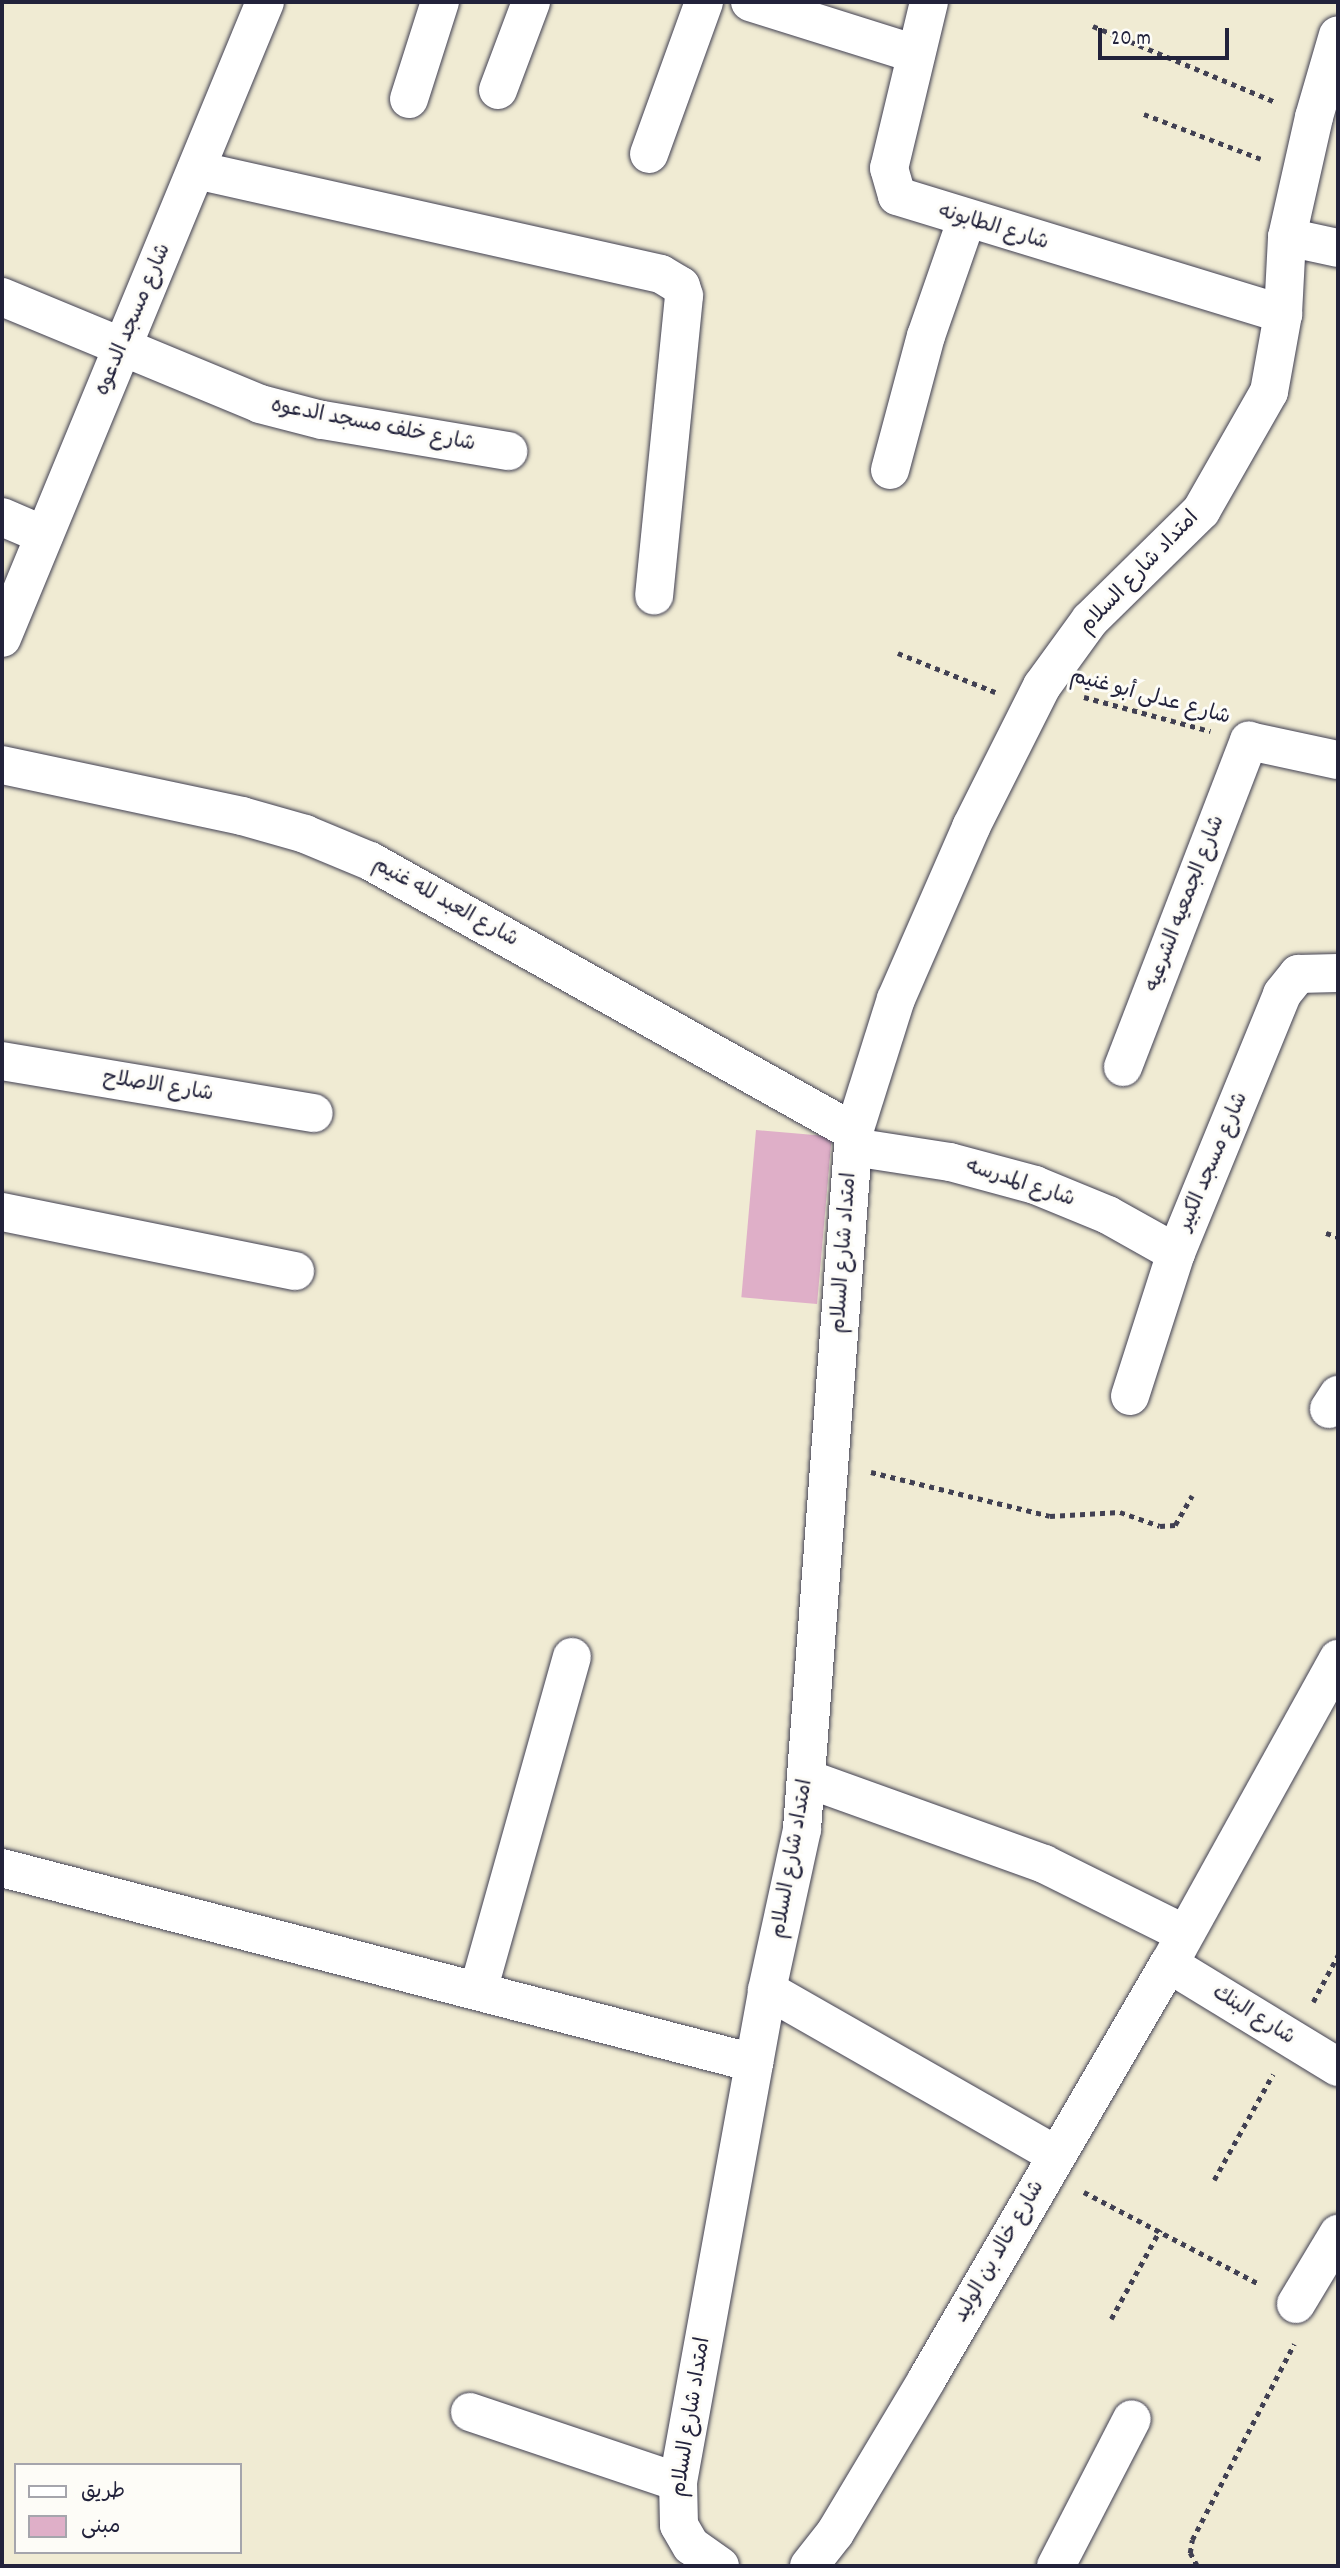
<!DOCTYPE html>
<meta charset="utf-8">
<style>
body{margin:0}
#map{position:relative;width:1340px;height:2568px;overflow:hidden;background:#f0ebd3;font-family:Dekko,"Playpen Sans Arabic",sans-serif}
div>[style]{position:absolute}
.building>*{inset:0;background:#dfafc8;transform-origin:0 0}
.path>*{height:4.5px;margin-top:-2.25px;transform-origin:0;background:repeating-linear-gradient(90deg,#414052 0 5px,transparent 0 10px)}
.roads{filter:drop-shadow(0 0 2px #414052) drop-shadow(0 0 2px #414052)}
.minor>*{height:38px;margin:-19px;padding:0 19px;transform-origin:19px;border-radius:19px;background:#fff}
span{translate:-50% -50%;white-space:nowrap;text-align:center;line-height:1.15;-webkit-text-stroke:6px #fdfcf7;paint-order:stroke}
.street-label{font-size:21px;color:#22223b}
.frame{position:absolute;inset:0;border:4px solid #22223b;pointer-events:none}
.legend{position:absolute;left:14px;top:2463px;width:228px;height:91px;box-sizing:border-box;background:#fdfcf7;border:2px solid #a5a5ac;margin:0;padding:9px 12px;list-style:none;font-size:21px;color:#22223b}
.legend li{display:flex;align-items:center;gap:14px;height:35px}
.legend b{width:35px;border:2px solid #a5a5ac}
.scale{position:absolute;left:1098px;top:28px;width:131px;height:32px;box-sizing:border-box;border:4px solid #22223b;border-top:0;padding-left:9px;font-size:21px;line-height:24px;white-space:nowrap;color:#22223b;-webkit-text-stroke:5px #fdfcf7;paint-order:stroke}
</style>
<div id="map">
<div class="building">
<div style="left:756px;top:1130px;width:76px;height:168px;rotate:5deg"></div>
</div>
<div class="path">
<div style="left:1093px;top:26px;width:198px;rotate:22.6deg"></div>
<div style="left:1144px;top:114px;width:125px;rotate:21deg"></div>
<div style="left:898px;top:653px;width:105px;rotate:21.9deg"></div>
<div style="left:1084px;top:697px;width:131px;rotate:15.1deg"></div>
<div style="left:1326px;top:1233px;width:13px;rotate:18deg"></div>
<div style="left:871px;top:1472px;width:184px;rotate:13.8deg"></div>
<div style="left:1050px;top:1516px;width:70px;rotate:-3.3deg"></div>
<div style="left:1120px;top:1512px;width:42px;rotate:19.3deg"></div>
<div style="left:1160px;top:1526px;width:15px;rotate:-4deg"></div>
<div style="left:1175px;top:1525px;width:34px;rotate:-60deg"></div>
<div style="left:1313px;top:2002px;width:53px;rotate:-62deg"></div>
<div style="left:1214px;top:2180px;width:121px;rotate:-60.9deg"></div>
<div style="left:1084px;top:2192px;width:198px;rotate:27.7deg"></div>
<div style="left:1111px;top:2319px;width:102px;rotate:-61.2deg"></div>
<div style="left:1197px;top:2566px;width:15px;rotate:-118deg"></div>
<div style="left:1190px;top:2553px;width:13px;rotate:-81deg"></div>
<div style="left:1192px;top:2540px;width:221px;rotate:-62.5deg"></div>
</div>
<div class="roads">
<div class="minor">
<div style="left:750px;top:2px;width:174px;rotate:17.4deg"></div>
<div style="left:929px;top:2px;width:171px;rotate:103.5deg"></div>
<div style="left:889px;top:168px;width:29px;rotate:74deg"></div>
<div style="left:897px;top:196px;width:404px;rotate:17deg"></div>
<div style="left:498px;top:90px;width:94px;rotate:-69.4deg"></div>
<div style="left:409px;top:99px;width:102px;rotate:-72.3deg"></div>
<div style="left:649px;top:154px;width:162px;rotate:-70.1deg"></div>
<div style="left:196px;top:170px;width:476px;rotate:12.6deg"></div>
<div style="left:661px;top:274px;width:23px;rotate:31deg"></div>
<div style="left:681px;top:286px;width:10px;rotate:73deg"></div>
<div style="left:684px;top:296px;width:301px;rotate:95.7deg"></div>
<div style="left:1287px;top:237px;width:52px;rotate:12.2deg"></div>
<div style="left:2px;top:297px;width:279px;rotate:22.5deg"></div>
<div style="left:260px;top:404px;width:64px;rotate:14.5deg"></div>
<div style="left:322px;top:420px;width:189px;rotate:9.5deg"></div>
<div style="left:890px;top:470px;width:139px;rotate:-75deg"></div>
<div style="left:926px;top:336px;width:122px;rotate:-70.8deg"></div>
<div style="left:2px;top:517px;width:46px;rotate:23.2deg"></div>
<div style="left:2px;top:638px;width:688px;rotate:-67.53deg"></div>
<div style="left:2px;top:765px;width:245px;rotate:12deg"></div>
<div style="left:242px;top:816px;width:66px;rotate:15.9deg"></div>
<div style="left:305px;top:834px;width:70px;rotate:22.6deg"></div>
<div style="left:370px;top:861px;width:555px;rotate:29.25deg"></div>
<div style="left:2px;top:1061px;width:316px;rotate:9.5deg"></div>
<div style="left:1123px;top:1067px;width:350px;rotate:-68.9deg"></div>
<div style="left:1249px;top:741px;width:91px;rotate:12.1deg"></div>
<div style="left:853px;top:1147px;width:98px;rotate:8.8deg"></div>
<div style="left:950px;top:1162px;width:88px;rotate:15.1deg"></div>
<div style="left:1035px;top:1185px;width:79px;rotate:22.3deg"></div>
<div style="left:1108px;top:1215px;width:78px;rotate:29.2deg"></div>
<div style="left:2px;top:1212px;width:299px;rotate:11.4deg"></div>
<div style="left:1130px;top:1396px;width:150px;rotate:-72.2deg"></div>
<div style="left:1176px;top:1253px;width:280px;rotate:-67.7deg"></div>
<div style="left:1282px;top:994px;width:26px;rotate:-51deg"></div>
<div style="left:1298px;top:974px;width:40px;rotate:-1.4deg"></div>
<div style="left:1329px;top:1409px;width:17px;rotate:-57deg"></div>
<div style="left:808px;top:1779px;width:251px;rotate:19.8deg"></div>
<div style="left:1044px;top:1864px;width:157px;rotate:26.4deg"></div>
<div style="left:2px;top:1868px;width:777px;rotate:14.54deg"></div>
<div style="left:1169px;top:1964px;width:198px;rotate:31.4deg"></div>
<div style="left:767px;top:1990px;width:333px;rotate:29.7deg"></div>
<div style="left:478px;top:1991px;width:347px;rotate:-74.3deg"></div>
<div style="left:1296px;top:2304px;width:82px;rotate:-59deg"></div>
<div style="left:470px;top:2412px;width:219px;rotate:18.6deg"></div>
<div style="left:720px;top:2566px;width:35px;rotate:-145deg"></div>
<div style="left:691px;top:2546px;width:24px;rotate:-120deg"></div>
<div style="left:679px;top:2525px;width:43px;rotate:-91.3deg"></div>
<div style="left:678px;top:2482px;width:500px;rotate:-79.7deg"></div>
<div style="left:767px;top:1990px;width:165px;rotate:-77.7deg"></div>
<div style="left:802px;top:1829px;width:699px;rotate:-85.73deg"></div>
<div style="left:854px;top:1132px;width:139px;rotate:-72.5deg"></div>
<div style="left:896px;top:999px;width:188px;rotate:-66.4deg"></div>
<div style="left:971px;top:827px;width:158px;rotate:-63.3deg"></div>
<div style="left:1042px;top:686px;width:82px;rotate:-54deg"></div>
<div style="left:1090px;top:620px;width:156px;rotate:-44.5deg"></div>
<div style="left:1201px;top:511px;width:137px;rotate:-60.3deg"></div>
<div style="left:1269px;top:392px;width:79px;rotate:-79.8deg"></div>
<div style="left:1283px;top:314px;width:77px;rotate:-87deg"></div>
<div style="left:1287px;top:237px;width:123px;rotate:-77.3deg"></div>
<div style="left:1314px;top:117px;width:85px;rotate:-73.7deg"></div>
<div style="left:809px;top:2566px;width:42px;rotate:-51.8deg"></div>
<div style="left:835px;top:2533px;width:179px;rotate:-59.1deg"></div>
<div style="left:927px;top:2379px;width:480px;rotate:-59.8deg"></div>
<div style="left:1169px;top:1964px;width:349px;rotate:-61deg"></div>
<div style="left:1056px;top:2566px;width:165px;rotate:-62.7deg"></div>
</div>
</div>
<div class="street-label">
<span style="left:993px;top:228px;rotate:17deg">شارع الطابونه</span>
<span style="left:134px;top:320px;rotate:-67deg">شارع مسجد الدعوه</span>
<span style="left:373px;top:426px;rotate:11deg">شارع خلف مسجد الدعوه</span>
<span style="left:1140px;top:573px;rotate:-46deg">امتداد شارع السلام</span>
<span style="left:1150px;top:698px;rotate:15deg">شارع عدلى أبو غنيم</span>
<span style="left:445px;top:903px;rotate:29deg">شارع العبد لله غنيم</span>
<span style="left:1186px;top:904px;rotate:-69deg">شارع الجمعيه الشرعيه</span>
<span style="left:158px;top:1087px;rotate:9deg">شارع الاصلاح</span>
<span style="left:1214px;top:1162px;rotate:-67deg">شارع مسجد الكبير</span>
<span style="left:1020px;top:1184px;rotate:18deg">شارع المدرسه</span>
<span style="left:845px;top:1253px;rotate:-86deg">امتداد شارع السلام</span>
<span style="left:793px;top:1859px;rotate:-80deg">امتداد شارع السلام</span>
<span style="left:1253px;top:2016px;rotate:32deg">شارع البنك</span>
<span style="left:1000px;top:2252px;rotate:-60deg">شارع خالد بن الوليد</span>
<span style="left:692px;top:2417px;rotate:-81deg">امتداد شارع السلام</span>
</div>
<div class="frame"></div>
<ul class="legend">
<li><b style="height:9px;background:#fff"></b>طريق</li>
<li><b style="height:19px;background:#dfafc8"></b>مبنى</li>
</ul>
<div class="scale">20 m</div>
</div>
